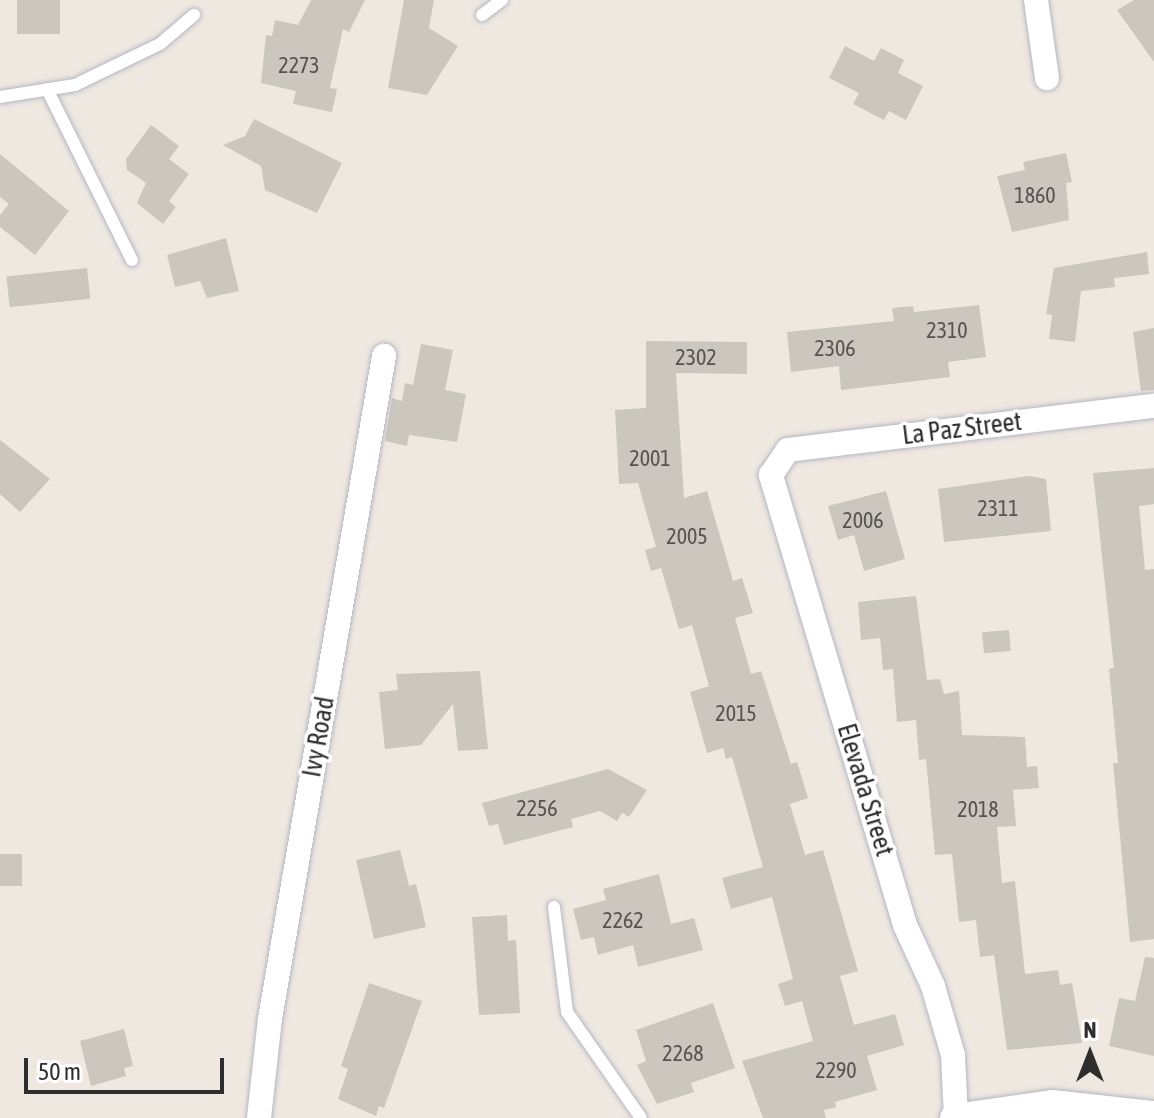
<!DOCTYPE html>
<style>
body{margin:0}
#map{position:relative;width:1154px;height:1118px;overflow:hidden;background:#efe8e0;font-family:"Asap Condensed",sans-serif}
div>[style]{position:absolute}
.building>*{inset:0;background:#cbc6be;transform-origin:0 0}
.roads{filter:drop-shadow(0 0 2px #b4b7c2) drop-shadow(0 0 2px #b4b7c2)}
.service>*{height:12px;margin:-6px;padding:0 6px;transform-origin:6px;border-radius:6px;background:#fff}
.minor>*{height:24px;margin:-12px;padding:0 12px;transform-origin:12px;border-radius:12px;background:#fff}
.tertiary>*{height:28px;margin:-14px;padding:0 14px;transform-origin:14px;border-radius:14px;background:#fff}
span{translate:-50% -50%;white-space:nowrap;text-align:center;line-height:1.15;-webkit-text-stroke:7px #fff;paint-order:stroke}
.number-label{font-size:22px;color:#555452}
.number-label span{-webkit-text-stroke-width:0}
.street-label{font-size:26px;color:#2e2e2e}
.north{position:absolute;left:1050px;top:1014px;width:80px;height:80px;-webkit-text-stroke:6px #fff;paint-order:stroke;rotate:0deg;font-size:22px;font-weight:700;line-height:32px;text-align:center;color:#2e2e2e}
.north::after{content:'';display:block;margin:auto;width:28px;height:36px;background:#2e2e2e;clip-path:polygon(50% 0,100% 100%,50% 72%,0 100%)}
.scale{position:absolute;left:24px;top:1058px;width:200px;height:36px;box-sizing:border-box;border:4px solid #2e2e2e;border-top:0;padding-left:10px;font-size:24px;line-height:28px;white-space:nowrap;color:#2e2e2e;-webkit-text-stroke:6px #fff;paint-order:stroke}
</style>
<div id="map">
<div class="building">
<div style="left:17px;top:0;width:43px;height:34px"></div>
<div style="clip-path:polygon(311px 0,365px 0,349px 32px,343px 29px,330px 88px,337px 89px,332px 112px,293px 104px,296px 91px,261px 83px,266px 35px,272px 36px,275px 20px,298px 25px)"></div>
<div style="clip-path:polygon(404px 0,434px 0,429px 28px,458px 46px,427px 95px,388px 88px)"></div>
<div style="clip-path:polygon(1134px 0,1154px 0,1154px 62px,1117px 10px)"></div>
<div style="clip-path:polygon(845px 46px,874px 61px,881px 48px,904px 60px,898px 73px,923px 86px,906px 120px,889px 111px,884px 120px,853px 104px,859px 93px,829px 78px)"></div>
<div style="clip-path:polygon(254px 119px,342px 163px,317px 213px,265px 190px,261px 166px,223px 145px,245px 136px)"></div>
<div style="clip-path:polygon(151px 125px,179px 146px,169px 159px,189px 174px,169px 201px,176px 207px,163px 224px,137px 203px,146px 183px,127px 170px,126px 159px)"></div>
<div style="clip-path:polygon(1066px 153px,1072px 182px,1066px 183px,1069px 220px,1012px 232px,997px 176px,1025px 170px,1023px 162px)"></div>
<div style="clip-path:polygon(0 154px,69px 211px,35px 255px,0 227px,0 215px,9px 204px,0 197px)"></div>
<div style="clip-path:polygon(226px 238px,239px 291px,207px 298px,200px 281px,175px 287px,167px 255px)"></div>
<div style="clip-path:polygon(1147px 252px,1149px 274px,1114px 278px,1115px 287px,1081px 291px,1075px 342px,1049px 339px,1052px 315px,1046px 314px,1054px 268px)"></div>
<div style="left:87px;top:268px;width:31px;height:81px;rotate:84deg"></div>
<div style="clip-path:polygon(979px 305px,986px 357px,948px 362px,950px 377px,841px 390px,839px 366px,791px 372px,787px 332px,894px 321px,892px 308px,913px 306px,914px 312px)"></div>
<div style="clip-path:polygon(1154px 328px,1154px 390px,1141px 391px,1133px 332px)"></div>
<div style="clip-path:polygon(646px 341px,747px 342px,747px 374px,676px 373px,684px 498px,707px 491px,733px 581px,742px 578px,753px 613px,735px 618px,751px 674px,761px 671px,791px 764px,797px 762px,808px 798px,790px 804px,805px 855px,823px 850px,858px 971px,840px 976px,854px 1025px,895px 1014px,904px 1045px,867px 1056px,877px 1090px,835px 1102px,836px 1107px,824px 1110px,826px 1118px,763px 1118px,742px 1061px,813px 1041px,802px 1001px,785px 1006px,778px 984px,793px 979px,772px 897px,731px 909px,722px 878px,763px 867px,732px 757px,726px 759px,723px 748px,707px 753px,690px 692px,709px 686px,692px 625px,679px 629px,661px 568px,651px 571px,645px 550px,656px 547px,638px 483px,619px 484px,615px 410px,646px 408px)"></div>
<div style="clip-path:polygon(421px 344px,453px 350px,445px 390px,466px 394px,457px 442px,409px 435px,407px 446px,385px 441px,392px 398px,402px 401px,405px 383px,413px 385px)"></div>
<div style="clip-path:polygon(0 440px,50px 479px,20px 512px,0 494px)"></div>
<div style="clip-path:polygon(1154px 468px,1154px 504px,1139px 506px,1145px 570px,1154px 569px,1154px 939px,1130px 942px,1113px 763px,1118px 763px,1109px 669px,1114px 668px,1093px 473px)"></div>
<div style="clip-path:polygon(1029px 476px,1046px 479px,1051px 531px,944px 542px,938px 489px)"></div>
<div style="clip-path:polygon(886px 491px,905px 559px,864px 571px,854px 535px,838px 540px,828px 506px)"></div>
<div style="clip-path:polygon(916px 596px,927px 680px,940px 679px,944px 694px,959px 691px,962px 735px,1025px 737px,1027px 767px,1037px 766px,1039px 788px,1013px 790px,1016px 826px,997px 827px,1002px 883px,1015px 881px,1025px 974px,1058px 970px,1060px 985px,1072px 983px,1082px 1043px,1007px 1050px,994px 955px,980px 957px,976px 920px,959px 922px,952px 854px,935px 855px,926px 759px,919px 760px,916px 720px,897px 722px,893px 669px,883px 670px,880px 638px,861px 640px,858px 602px)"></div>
<div style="left:1009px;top:630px;width:21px;height:27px;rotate:85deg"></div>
<div style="clip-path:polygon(480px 671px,488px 749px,458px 751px,453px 704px,421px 745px,385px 749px,379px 692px,398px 690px,396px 674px)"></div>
<div style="clip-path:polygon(608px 769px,647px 790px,629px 817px,622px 813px,617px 821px,600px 811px,571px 819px,573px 827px,504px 845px,498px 824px,489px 826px,482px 803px)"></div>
<div style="clip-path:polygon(400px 850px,409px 886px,416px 884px,426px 927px,374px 939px,356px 860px)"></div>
<div style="left:0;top:854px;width:22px;height:32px"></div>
<div style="clip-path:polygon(659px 874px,671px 924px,694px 918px,703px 950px,638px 967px,633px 945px,598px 955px,594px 937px,581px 940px,573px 909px,606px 900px,603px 889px)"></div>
<div style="clip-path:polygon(507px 915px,508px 941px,516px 940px,520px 1013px,479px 1015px,472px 917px)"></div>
<div style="clip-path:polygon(1145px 957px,1154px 958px,1154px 1056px,1109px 1046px,1119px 998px,1135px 1001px)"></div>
<div style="clip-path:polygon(369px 983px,422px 1001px,384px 1108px,379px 1106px,376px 1116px,338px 1099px,348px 1069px,341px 1066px)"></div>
<div style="clip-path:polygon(713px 1003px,735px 1068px,691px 1083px,694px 1092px,657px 1104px,637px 1065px,646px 1061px,636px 1030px)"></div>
<div style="clip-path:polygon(124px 1029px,133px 1066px,124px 1068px,126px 1076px,91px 1086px,80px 1041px)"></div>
</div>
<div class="roads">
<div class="service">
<div style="left:482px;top:15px;width:25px;rotate:-37deg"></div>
<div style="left:47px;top:89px;width:191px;rotate:63.6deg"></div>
<div style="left:0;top:97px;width:76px;rotate:-9.1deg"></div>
<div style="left:75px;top:85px;width:94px;rotate:-25.8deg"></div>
<div style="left:160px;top:44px;width:45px;rotate:-40.5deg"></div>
<div style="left:554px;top:907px;width:106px;rotate:82.9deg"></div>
<div style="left:567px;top:1012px;width:129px;rotate:55.1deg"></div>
</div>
<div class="minor">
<div style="left:1036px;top:0;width:79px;rotate:82deg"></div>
<div style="left:956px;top:1117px;width:62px;rotate:-92.8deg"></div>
<div style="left:953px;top:1055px;width:72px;rotate:-106.2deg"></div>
<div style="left:933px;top:986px;width:67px;rotate:-114.7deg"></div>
<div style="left:905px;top:925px;width:470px;rotate:-106.6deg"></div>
<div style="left:771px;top:475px;width:30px;rotate:-56deg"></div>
<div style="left:788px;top:450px;width:369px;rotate:-6.9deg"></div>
<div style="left:259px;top:1118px;width:100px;rotate:-83.7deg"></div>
<div style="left:270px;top:1019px;width:673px;rotate:-80.24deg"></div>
</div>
<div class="tertiary">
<div style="left:954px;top:1118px;width:99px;rotate:-8.1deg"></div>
<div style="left:1052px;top:1104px;width:103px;rotate:6.2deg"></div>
</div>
</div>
<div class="number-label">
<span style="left:299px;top:66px">2273</span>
<span style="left:1035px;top:196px">1860</span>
<span style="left:947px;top:331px">2310</span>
<span style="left:835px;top:349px">2306</span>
<span style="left:696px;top:358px">2302</span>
<span style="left:650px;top:459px">2001</span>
<span style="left:998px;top:509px">2311</span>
<span style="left:863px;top:521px">2006</span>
<span style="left:687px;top:537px">2005</span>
<span style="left:736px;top:714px">2015</span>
<span style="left:537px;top:809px">2256</span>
<span style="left:978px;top:810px">2018</span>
<span style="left:623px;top:921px">2262</span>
<span style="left:683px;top:1054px">2268</span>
<span style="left:836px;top:1071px">2290</span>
</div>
<div class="street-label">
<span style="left:962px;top:429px;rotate:-7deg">La Paz Street</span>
<span style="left:319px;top:737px;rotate:-80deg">Ivy Road</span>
<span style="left:865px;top:790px;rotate:73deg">Elevada Street</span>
</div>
<div class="north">N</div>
<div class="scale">50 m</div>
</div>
